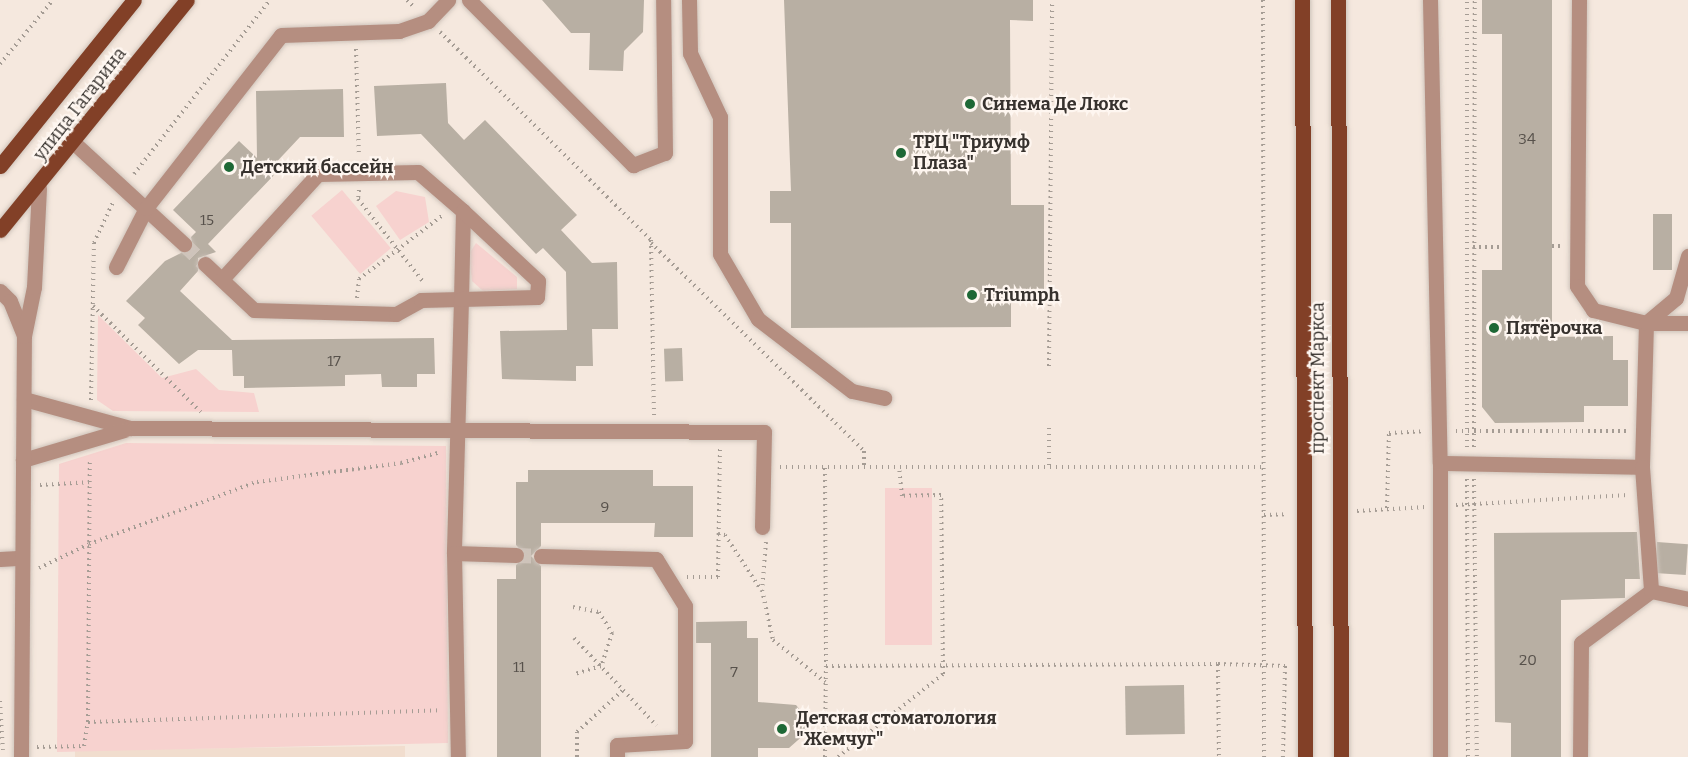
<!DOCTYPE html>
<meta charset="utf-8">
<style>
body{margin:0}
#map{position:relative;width:1688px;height:757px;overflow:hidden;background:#f5e8de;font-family:Bitter,serif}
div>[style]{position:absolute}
.built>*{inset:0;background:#f1ddce}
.green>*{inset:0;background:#f7d2cf;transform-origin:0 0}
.building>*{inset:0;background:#b8afa3;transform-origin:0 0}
.minor-tunnel>*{height:15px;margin-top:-7.5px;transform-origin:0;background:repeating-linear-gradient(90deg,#cfc4bb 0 15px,transparent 0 23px)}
.path>*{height:4px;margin-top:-2px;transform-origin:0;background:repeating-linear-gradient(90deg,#a59c94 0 1.5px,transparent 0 6px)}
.roads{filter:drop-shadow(0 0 2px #cfc4bb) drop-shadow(0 0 2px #cfc4bb)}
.minor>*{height:15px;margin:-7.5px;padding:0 7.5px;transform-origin:7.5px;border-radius:7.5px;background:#b58e80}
.major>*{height:15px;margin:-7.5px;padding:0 7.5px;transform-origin:7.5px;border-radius:7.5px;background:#824027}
.dots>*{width:16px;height:16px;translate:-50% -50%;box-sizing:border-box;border:3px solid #fef6f0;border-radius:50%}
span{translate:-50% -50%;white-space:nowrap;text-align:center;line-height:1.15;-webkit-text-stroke:4.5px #fef6f0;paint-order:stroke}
.number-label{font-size:15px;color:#57514b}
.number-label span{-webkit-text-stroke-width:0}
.street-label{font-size:18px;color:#37322e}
.poi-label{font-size:18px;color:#37322e;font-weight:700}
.left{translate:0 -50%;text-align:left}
</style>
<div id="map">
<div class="built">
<div style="clip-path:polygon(405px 746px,405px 757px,75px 757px,75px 750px)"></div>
</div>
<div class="green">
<div style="left:342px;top:190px;width:76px;height:40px;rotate:50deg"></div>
<div style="clip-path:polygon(396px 191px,425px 197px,429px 222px,400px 240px,376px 206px)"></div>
<div style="clip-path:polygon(476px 243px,517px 277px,517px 289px,483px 291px,472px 281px,469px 254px)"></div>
<div style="clip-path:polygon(98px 315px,162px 378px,196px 369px,219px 390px,254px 393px,259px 412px,113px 411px,97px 400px)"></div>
<div style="clip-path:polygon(126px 443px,446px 446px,448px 743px,57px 752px,59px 464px)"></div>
<div style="left:885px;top:488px;width:47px;height:157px"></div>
</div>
<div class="building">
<div style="clip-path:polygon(542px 0,644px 0,643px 32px,624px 51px,623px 71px,589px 70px,590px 33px,571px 33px)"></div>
<div style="clip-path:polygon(784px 0,1033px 0,1033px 21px,1010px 20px,1011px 205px,1044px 205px,1044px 297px,1011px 298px,1011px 327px,791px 328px,791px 223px,770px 223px,770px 191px,791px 191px)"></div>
<div style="clip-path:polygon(1482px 0,1552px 0,1552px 337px,1613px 336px,1613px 360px,1628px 360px,1628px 406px,1584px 406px,1584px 422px,1495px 423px,1482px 407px,1482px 270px,1502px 270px,1502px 34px,1482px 34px)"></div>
<div style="clip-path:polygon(446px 83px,448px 123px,464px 140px,485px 120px,577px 215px,561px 230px,592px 263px,617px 262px,618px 329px,592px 329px,593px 366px,576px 366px,576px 381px,502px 379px,500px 331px,567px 330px,566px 272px,543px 248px,536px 254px,421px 134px,377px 136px,374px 86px)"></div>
<div style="clip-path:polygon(343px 89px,344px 137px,300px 137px,269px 170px,274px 175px,208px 244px,216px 252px,198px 258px,198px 271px,180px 291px,232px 340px,434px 338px,435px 374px,417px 374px,417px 387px,382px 387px,381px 374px,345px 375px,345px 386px,244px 388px,244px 376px,233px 376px,232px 350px,198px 350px,179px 364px,138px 325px,145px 318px,126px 301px,165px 261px,193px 247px,191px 237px,196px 232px,173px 210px,239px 141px,257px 158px,256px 91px)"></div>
<div style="left:1653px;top:214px;width:19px;height:56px"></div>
<div style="left:682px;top:348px;width:33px;height:18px;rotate:88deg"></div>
<div style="clip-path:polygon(528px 470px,653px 470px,653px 486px,693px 486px,693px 537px,654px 537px,655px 523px,541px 523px,541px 546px,531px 556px,541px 566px,541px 757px,497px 757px,497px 579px,516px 579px,516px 565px,526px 556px,516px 545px,516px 482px,528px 482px)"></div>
<div style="clip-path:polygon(1637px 532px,1640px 579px,1625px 579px,1625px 598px,1561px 600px,1561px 757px,1511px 757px,1511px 723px,1495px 722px,1494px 533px)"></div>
<div style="left:1657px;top:542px;width:31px;height:31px;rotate:4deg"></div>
<div style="clip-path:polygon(747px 621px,747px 638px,758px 638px,758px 702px,796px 705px,806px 717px,806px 733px,789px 748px,758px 748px,758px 757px,711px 757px,711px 643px,696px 643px,696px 622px)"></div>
<div style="left:1184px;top:685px;width:49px;height:59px;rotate:89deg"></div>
</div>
<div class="minor-tunnel">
<div style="left:184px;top:244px;width:29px;rotate:44deg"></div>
<div style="left:516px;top:555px;width:25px;rotate:2deg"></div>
</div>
<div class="path">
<div style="left:407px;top:0;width:11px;rotate:45deg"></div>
<div style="left:1263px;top:0;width:757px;rotate:89.92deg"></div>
<div style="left:440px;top:32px;width:296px;rotate:44.6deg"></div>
<div style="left:651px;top:240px;width:175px;rotate:89deg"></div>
<div style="left:356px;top:49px;width:107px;rotate:88.4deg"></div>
<div style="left:0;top:64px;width:83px;rotate:-50.4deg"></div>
<div style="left:134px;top:174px;width:221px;rotate:-52deg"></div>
<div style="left:359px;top:190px;width:9px;rotate:96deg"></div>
<div style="left:358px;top:199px;width:107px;rotate:51.8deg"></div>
<div style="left:651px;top:243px;width:298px;rotate:44.3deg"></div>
<div style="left:864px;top:451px;width:17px;rotate:90deg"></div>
<div style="left:1552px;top:246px;width:10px"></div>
<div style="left:1473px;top:247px;width:29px"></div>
<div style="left:357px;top:298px;width:19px;rotate:-84deg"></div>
<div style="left:359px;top:279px;width:106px;rotate:-37.3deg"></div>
<div style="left:93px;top:306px;width:151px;rotate:44.5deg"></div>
<div style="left:1049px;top:366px;width:366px;rotate:-89.5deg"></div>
<div style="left:91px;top:400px;width:157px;rotate:-88.9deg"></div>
<div style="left:94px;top:243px;width:45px;rotate:-65.1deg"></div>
<div style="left:1049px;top:428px;width:41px;rotate:90deg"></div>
<div style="left:1456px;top:431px;width:172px"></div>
<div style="left:1467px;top:447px;width:447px;rotate:-90deg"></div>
<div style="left:1474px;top:447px;width:447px;rotate:-89.9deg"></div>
<div style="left:780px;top:467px;width:482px"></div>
<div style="left:825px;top:468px;width:198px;rotate:89.7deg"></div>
<div style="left:1467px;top:479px;width:278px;rotate:89.8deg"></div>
<div style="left:1474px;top:479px;width:278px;rotate:89.4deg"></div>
<div style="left:40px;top:485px;width:51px;rotate:-3.4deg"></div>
<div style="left:1456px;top:505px;width:172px;rotate:-3.3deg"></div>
<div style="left:1387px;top:508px;width:75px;rotate:-88.5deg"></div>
<div style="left:1389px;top:433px;width:35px;rotate:-3deg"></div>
<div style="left:1357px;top:511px;width:68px;rotate:-3.4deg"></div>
<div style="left:1264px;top:515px;width:23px;rotate:-2deg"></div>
<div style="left:718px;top:534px;width:7px;rotate:8deg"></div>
<div style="left:725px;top:535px;width:66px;rotate:56.8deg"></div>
<div style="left:766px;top:542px;width:48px;rotate:94.8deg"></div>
<div style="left:762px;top:590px;width:51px;rotate:77.6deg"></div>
<div style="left:773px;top:640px;width:67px;rotate:38.9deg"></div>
<div style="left:39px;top:568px;width:55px;rotate:-25.6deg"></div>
<div style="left:89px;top:544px;width:179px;rotate:-20.3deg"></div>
<div style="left:257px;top:482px;width:145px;rotate:-7.5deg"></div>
<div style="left:401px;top:463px;width:41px;rotate:-15.4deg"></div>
<div style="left:687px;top:577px;width:31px"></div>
<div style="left:718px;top:577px;width:130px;rotate:-89.1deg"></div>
<div style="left:573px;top:607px;width:26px;rotate:11deg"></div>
<div style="left:599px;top:612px;width:25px;rotate:58deg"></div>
<div style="left:612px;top:633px;width:35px;rotate:108deg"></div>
<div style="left:601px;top:666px;width:28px;rotate:163deg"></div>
<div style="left:574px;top:638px;width:120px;rotate:46.7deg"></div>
<div style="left:1218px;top:664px;width:93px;rotate:89.4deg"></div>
<div style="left:0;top:701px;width:49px;rotate:86.5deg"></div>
<div style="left:88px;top:722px;width:353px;rotate:-1.9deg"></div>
<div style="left:37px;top:747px;width:47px;rotate:-1.2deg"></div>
<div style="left:84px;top:746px;width:24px;rotate:-81deg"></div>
<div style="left:88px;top:722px;width:264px;rotate:-89.6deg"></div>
<div style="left:577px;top:757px;width:25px;rotate:-90deg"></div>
<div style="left:577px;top:732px;width:62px;rotate:-42.4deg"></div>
<div style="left:825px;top:757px;width:91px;rotate:-89.4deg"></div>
<div style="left:826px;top:666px;width:392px;rotate:-0.3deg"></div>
<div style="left:1218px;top:664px;width:67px;rotate:1.7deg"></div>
<div style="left:1285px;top:666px;width:91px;rotate:91.3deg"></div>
<div style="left:838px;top:757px;width:134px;rotate:-38.3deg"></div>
<div style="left:943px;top:674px;width:179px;rotate:-90.6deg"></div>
<div style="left:941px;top:495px;width:39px;rotate:179deg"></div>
<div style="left:902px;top:496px;width:28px;rotate:-96deg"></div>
</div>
<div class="roads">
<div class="minor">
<div style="left:469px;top:0;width:233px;rotate:45.2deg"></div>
<div style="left:633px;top:165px;width:34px;rotate:-21deg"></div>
<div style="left:665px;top:153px;width:153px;rotate:-90.7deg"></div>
<div style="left:689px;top:0;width:53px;rotate:88.9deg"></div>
<div style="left:690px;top:53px;width:71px;rotate:64.9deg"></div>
<div style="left:720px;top:117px;width:137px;rotate:90deg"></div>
<div style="left:720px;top:254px;width:75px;rotate:59.7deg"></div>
<div style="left:758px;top:319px;width:118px;rotate:37.5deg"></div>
<div style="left:852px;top:391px;width:33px;rotate:12deg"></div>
<div style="left:1430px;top:0;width:463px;rotate:88.8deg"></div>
<div style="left:1440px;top:463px;width:294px;rotate:90deg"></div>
<div style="left:1579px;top:0;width:286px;rotate:90.4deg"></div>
<div style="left:1577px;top:286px;width:29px;rotate:56deg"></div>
<div style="left:1593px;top:310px;width:55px;rotate:13.8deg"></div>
<div style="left:1646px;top:323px;width:144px;rotate:91.6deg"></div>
<div style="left:73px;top:142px;width:151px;rotate:42.6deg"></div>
<div style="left:205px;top:264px;width:67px;rotate:43.2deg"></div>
<div style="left:254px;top:310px;width:142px;rotate:1.6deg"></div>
<div style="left:396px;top:314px;width:29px;rotate:-29deg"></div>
<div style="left:421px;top:300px;width:40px;rotate:-1.4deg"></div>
<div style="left:461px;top:299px;width:254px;rotate:91.6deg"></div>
<div style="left:454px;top:553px;width:204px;rotate:88.9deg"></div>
<div style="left:116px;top:267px;width:66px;rotate:-63deg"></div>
<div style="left:146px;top:208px;width:219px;rotate:-52deg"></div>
<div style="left:281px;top:35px;width:118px;rotate:-1.9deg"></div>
<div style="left:399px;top:31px;width:31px;rotate:-19deg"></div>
<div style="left:428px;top:21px;width:29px;rotate:-46deg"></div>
<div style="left:222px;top:279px;width:142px;rotate:-47.6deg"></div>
<div style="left:318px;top:174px;width:100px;rotate:-1.1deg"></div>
<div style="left:418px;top:172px;width:60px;rotate:40.9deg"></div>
<div style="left:463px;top:211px;width:88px;rotate:91.3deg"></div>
<div style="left:461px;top:299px;width:76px;rotate:-1.5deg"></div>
<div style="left:537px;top:297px;width:16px;rotate:-86deg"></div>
<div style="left:538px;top:281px;width:103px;rotate:-137deg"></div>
<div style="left:0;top:291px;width:14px;rotate:45deg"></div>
<div style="left:10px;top:301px;width:37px;rotate:68deg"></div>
<div style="left:1646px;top:323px;width:39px;rotate:-40deg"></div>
<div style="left:1676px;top:298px;width:44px;rotate:-74.1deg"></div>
<div style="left:1646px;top:323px;width:42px"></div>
<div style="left:24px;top:399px;width:110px;rotate:15.3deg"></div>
<div style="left:130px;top:428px;width:634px;rotate:0.36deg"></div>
<div style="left:764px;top:432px;width:95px;rotate:91.2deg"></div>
<div style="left:23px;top:460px;width:105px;rotate:-16.5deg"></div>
<div style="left:1440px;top:463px;width:202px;rotate:1.1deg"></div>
<div style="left:1642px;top:467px;width:124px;rotate:85.8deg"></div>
<div style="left:1651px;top:591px;width:87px;rotate:143.4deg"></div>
<div style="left:1581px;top:643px;width:114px;rotate:90.5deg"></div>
<div style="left:454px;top:553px;width:62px;rotate:1.8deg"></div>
<div style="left:541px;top:556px;width:115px;rotate:1.5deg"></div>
<div style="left:656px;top:559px;width:55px;rotate:58.3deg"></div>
<div style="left:685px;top:606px;width:135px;rotate:90deg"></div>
<div style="left:685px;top:741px;width:68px;rotate:176.6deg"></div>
<div style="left:617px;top:745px;width:12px;rotate:90deg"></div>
<div style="left:0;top:559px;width:22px;rotate:-3deg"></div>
<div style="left:1651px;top:591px;width:38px;rotate:12deg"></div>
<div style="left:21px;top:757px;width:421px;rotate:-89.6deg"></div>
<div style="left:24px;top:336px;width:50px;rotate:-78.5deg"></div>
<div style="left:34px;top:287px;width:99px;rotate:-87.1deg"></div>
</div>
<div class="major">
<div style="left:1302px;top:0;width:757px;rotate:89.77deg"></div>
<div style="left:1338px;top:0;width:757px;rotate:89.77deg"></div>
<div style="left:0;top:166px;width:213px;rotate:-51.1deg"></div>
<div style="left:0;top:230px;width:296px;rotate:-50.9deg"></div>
</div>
</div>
<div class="dots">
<div style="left:970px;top:104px;background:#1e6836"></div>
<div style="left:901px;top:153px;background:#1e6836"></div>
<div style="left:229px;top:167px;background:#1e6836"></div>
<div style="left:972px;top:295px;background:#1e6836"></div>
<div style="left:1494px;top:328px;background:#1e6836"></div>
<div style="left:782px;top:729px;background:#1e6836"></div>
</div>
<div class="number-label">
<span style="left:1527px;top:140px">34</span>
<span style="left:207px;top:221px">15</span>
<span style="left:334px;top:362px">17</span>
<span style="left:605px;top:508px">9</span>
<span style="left:1528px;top:661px">20</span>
<span style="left:519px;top:668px">11</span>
<span style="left:734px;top:673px">7</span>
</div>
<div class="street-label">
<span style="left:80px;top:104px;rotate:-52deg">улица Гагарина</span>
<span style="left:1318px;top:378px;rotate:-90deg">проспект Маркса</span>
</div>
<div class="poi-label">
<span class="left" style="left:982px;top:104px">Синема Де Люкс</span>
<span class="left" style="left:913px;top:153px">ТРЦ "Триумф<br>Плаза"</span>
<span class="left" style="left:241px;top:167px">Детский бассейн</span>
<span class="left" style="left:984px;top:295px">Triumph</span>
<span class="left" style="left:1506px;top:328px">Пятёрочка</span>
<span class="left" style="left:796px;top:729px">Детская стоматология<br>"Жемчуг"</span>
</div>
</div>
